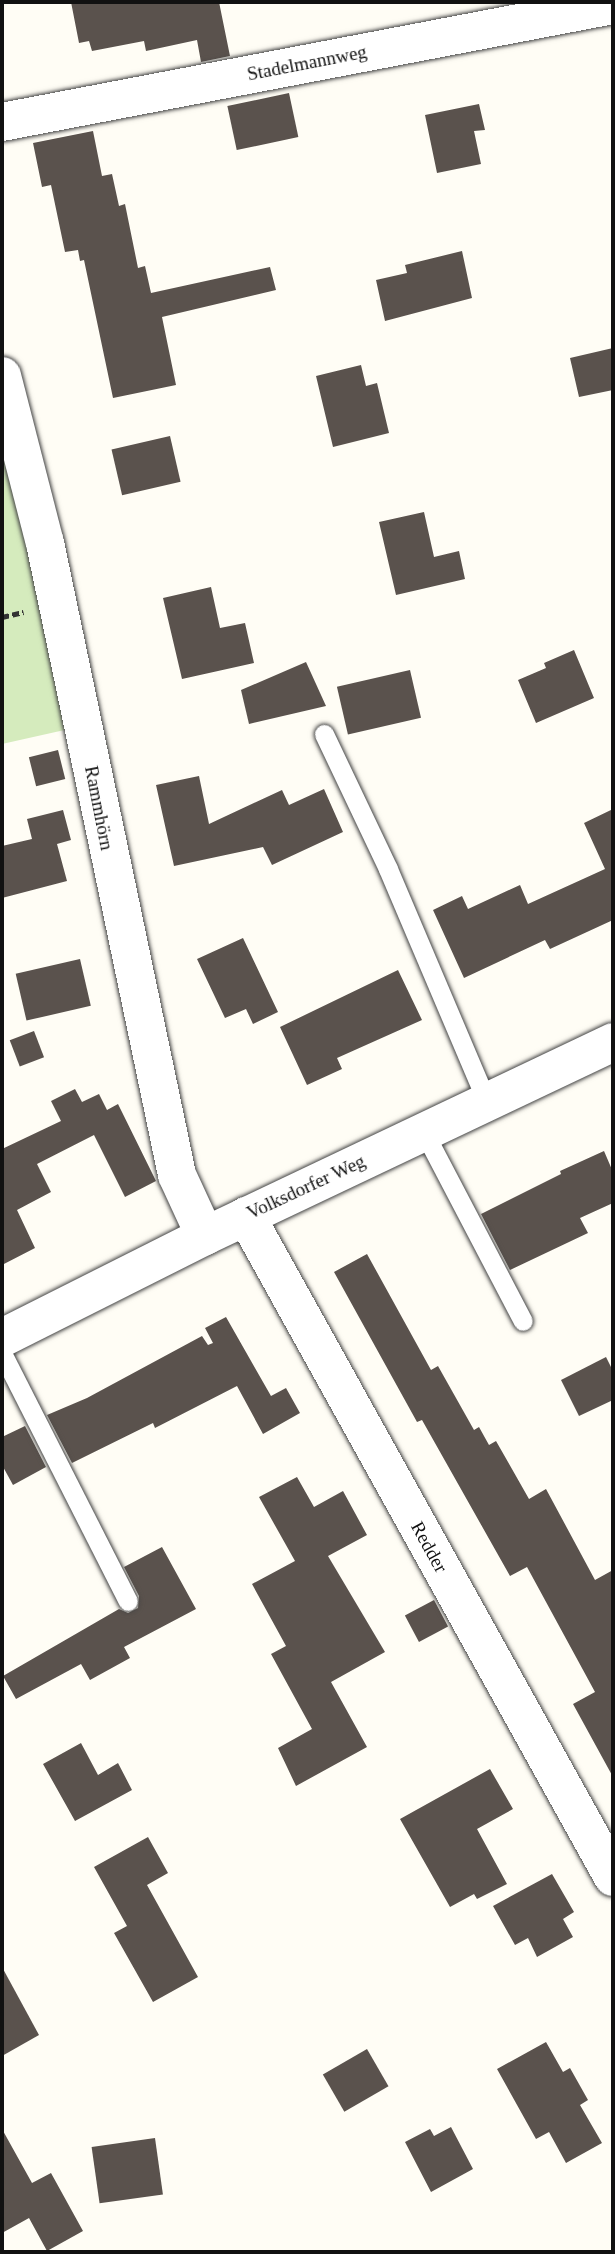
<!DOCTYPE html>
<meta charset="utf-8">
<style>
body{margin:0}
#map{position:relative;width:615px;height:2254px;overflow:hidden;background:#fffdf5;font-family:"Times New Roman",serif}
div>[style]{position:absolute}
.green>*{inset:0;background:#d5ebbd}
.building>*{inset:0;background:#5a524d;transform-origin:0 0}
.path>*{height:4.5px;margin-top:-2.25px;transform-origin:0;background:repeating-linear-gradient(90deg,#333 0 7px,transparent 0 10.5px)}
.roads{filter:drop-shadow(0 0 2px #444) drop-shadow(0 0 2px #444)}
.service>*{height:19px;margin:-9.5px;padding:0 9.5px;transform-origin:9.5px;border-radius:9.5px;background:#fff}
.minor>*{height:38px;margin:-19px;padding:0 19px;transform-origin:19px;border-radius:19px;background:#fff}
.tertiary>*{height:38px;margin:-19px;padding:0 19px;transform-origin:19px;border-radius:19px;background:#fff}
span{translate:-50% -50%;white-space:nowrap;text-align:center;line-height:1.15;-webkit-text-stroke:7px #fff;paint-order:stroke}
.street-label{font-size:19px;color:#111}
.frame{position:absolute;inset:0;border:4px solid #111;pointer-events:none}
</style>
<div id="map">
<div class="green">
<div style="clip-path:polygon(2px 433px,69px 729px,2px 744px)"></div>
</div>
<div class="building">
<div style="clip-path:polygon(71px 2px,219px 2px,230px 56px,201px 62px,197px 40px,146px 51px,144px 41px,92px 51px,89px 41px,79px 43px)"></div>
<div style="left:289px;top:93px;width:45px;height:63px;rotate:78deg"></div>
<div style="clip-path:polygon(479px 104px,485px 130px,474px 131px,481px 164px,437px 173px,425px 115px)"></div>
<div style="clip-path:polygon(93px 131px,102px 176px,112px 174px,119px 206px,125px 204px,138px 268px,145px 266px,151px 293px,270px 267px,276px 290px,162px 317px,176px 385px,113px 398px,84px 260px,80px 261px,78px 250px,65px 252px,51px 185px,42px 187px,33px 143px)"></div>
<div style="clip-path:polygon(462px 251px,472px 298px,385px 321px,376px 280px,407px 273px,405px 265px)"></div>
<div style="clip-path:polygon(613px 348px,613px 390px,579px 397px,570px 358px)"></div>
<div style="clip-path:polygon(361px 365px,366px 386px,377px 383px,389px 433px,333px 447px,316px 376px)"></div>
<div style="left:170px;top:436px;width:47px;height:60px;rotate:77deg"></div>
<div style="clip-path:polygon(424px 512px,434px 557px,459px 551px,465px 579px,396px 595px,379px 522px)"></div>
<div style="clip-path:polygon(211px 587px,220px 628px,245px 623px,254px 663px,182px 679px,163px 598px)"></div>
<div style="clip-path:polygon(574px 650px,594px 698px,536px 723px,518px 680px,546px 668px,544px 663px)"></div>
<div style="clip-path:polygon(306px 662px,326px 706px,249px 724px,241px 690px)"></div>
<div style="left:410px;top:670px;width:49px;height:75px;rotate:77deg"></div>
<div style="left:58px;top:750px;width:30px;height:30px;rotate:76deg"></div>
<div style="clip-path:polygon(199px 776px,209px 824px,282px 790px,289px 805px,324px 789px,343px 832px,272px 865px,263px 847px,174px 866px,156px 785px)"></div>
<div style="clip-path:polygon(613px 809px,613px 920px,550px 949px,545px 940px,464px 978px,433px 910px,462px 896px,468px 909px,520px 885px,528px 904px,605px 869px,584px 823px)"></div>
<div style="clip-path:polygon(63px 810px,71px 840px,57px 844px,67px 881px,2px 898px,2px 846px,32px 839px,27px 819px)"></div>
<div style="clip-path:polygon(243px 938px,278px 1012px,253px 1024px,246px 1009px,225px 1018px,197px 959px)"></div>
<div style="left:80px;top:959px;width:48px;height:66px;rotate:77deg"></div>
<div style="clip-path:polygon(398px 970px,422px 1020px,337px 1058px,342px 1069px,307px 1085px,280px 1027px)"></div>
<div style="left:34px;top:1031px;width:28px;height:26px;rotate:69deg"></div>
<div style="clip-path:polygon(75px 1089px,82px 1102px,99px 1094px,107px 1110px,118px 1104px,156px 1181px,125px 1197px,94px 1135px,37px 1164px,51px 1192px,17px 1210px,35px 1248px,2px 1265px,2px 1149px,61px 1121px,51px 1101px)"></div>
<div style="clip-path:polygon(604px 1151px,613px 1172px,613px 1203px,580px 1218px,588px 1233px,510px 1270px,481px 1214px,561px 1174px,560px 1171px)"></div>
<div style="clip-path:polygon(367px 1254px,431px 1370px,438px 1366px,474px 1430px,479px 1427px,489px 1445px,496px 1441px,529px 1499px,546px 1489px,595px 1580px,613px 1570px,613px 1777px,573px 1704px,595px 1692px,527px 1567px,510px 1576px,422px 1420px,417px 1422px,334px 1272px)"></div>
<div style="clip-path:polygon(226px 1317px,271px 1396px,286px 1388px,300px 1413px,263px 1434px,237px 1386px,155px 1428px,153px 1423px,72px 1463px,47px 1415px,87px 1398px,202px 1336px,208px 1345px,213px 1343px,205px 1328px)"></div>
<div style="clip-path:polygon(606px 1357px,613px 1371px,613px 1400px,579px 1416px,561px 1380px)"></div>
<div style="clip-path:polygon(25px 1426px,46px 1467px,13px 1485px,2px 1465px,2px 1437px)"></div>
<div style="clip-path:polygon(297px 1477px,314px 1507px,343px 1491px,367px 1535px,328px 1556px,385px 1652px,331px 1682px,367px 1747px,296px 1786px,278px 1748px,312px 1729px,271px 1654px,286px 1646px,252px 1584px,295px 1561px,259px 1497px)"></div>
<div style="clip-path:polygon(162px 1547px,196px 1609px,124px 1647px,130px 1658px,90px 1680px,81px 1664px,16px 1699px,3px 1676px,119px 1609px,128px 1613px,138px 1608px,139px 1596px,124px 1567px)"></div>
<div style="left:434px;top:1600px;width:30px;height:33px;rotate:62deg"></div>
<div style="clip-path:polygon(81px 1743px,98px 1775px,118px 1763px,132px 1790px,75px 1821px,43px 1764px)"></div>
<div style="clip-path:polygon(490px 1769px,513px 1809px,477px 1829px,507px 1884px,477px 1899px,474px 1894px,450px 1907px,400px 1819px)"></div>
<div style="clip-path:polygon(148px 1837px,168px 1873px,147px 1885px,198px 1977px,153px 2002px,114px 1933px,127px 1926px,94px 1867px)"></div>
<div style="clip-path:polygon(552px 1874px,574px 1912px,563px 1919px,573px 1937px,537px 1957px,528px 1938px,515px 1945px,493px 1906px)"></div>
<div style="clip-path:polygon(2px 1967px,39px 2035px,2px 2056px)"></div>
<div style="clip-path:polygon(546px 2042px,563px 2072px,570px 2068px,588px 2100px,580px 2105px,602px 2143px,566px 2163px,549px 2132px,536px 2139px,497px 2069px)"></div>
<div style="left:367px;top:2049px;width:43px;height:51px;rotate:60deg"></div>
<div style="clip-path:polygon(451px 2127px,473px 2169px,431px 2192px,405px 2142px,430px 2129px,434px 2136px)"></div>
<div style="clip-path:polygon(2px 2129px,32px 2183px,51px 2173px,83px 2231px,47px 2251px,29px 2218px,2px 2233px)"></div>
<div style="left:155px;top:2138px;width:57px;height:64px;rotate:82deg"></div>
</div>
<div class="path">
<div style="left:2px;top:617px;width:22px;rotate:-13deg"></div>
</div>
<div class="roads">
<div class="service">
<div style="left:324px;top:734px;width:149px;rotate:64.6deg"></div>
<div style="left:388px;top:869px;width:253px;rotate:67deg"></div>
<div style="left:424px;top:1132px;width:213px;rotate:62.4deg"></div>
<div style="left:2px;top:1353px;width:278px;rotate:63.1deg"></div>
</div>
<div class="minor">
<div style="left:2px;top:122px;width:622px;rotate:-10.84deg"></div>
<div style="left:2px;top:376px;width:172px;rotate:75.6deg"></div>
<div style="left:45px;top:543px;width:646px;rotate:78.2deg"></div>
<div style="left:177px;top:1175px;width:67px;rotate:65.3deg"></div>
<div style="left:246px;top:1216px;width:756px;rotate:60.96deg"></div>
</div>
<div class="tertiary">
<div style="left:2px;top:1338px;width:227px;rotate:-26.7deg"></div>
<div style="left:205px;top:1236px;width:452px;rotate:-25.4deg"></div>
</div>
</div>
<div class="street-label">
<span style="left:307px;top:63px;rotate:-11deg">Stadelmannweg</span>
<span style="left:99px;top:808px;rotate:79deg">Rammhörn</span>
<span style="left:306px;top:1187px;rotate:-25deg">Volksdorfer Weg</span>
<span style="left:429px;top:1547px;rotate:61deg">Redder</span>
</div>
<div class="frame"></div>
</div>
